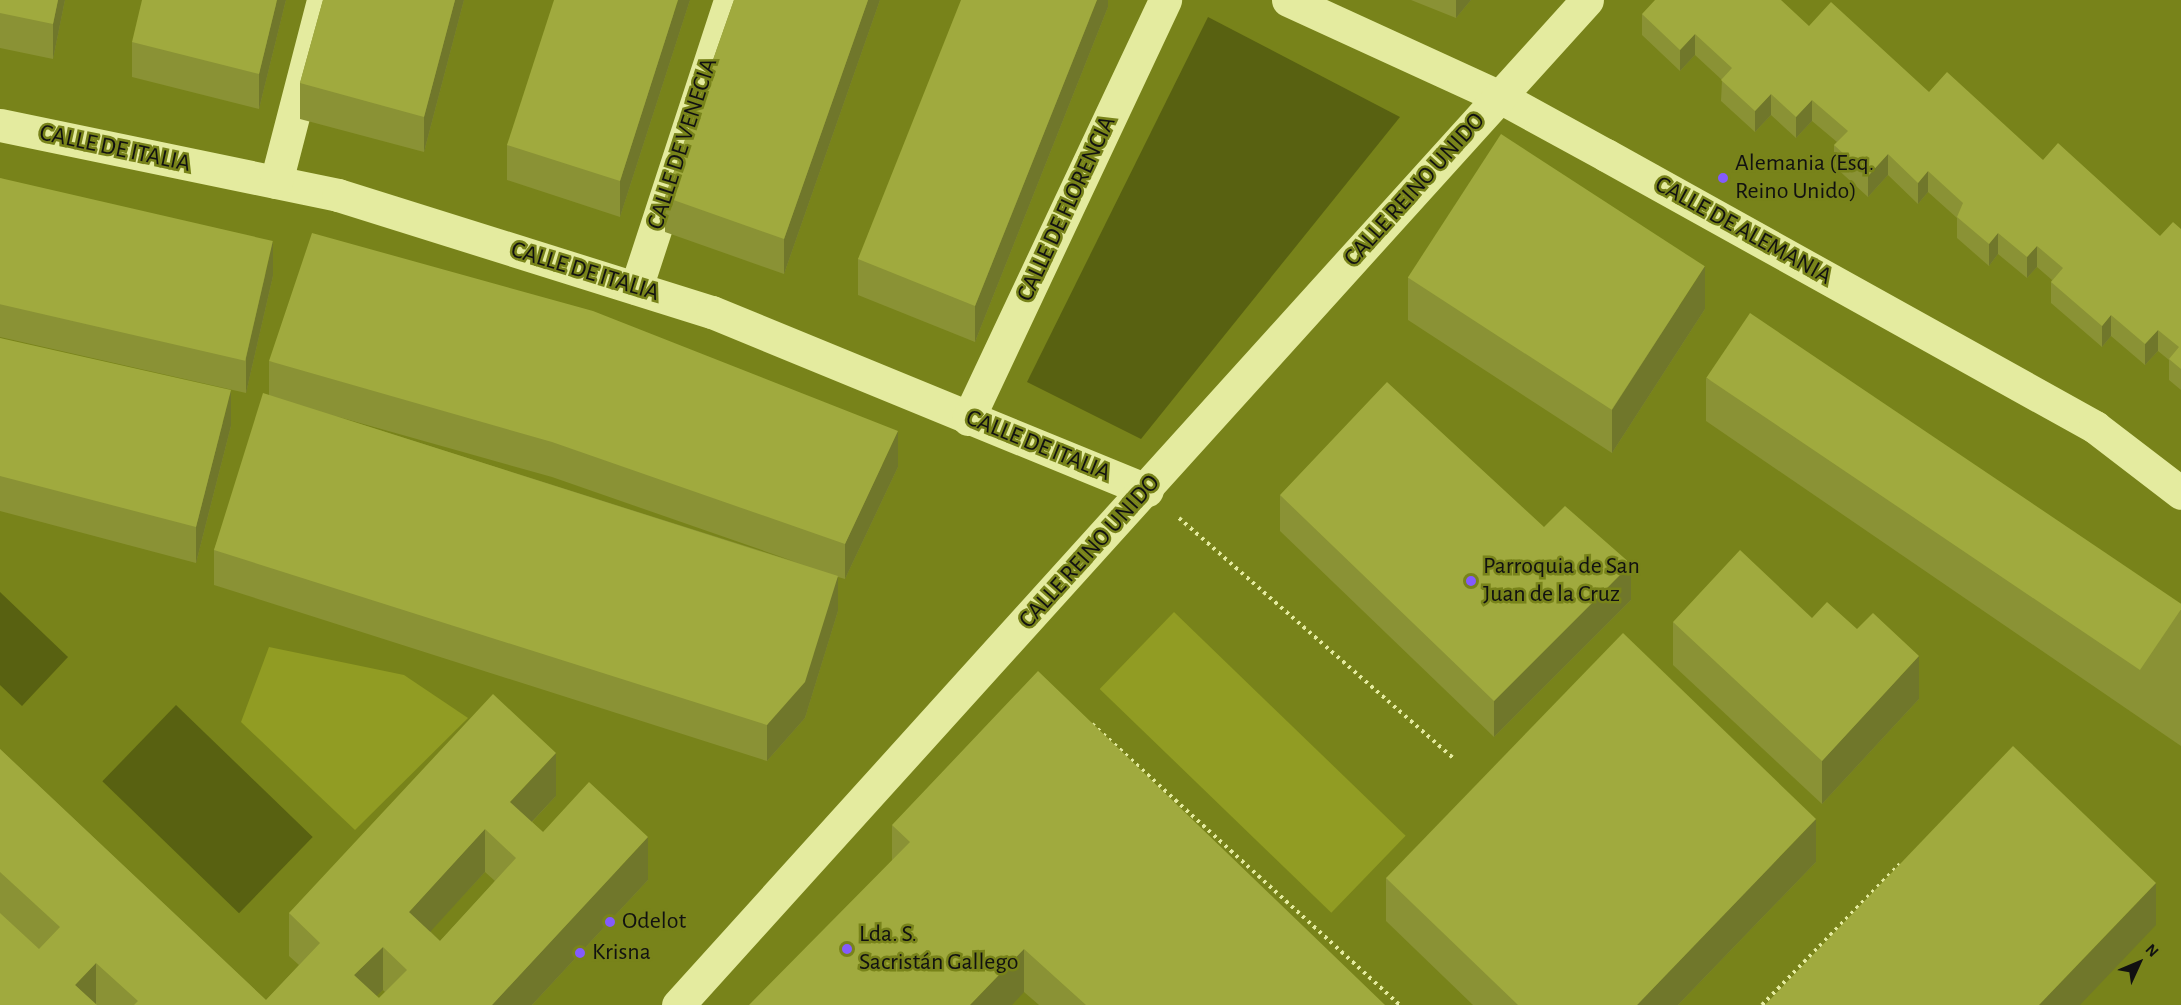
<!DOCTYPE html>
<meta charset="utf-8">
<style>
body{margin:0}
#map{position:relative;width:2181px;height:1005px;overflow:hidden;background:#78831a;font-family:"Alegreya Sans",sans-serif}
div>[style]{position:absolute}
.green>*{inset:0;background:#919c23;transform-origin:0 0}
.water>*{inset:0;background:#586111;transform-origin:0 0}
.path>*{height:4px;margin-top:-2px;transform-origin:0;background:repeating-linear-gradient(90deg,#e4eb9f 0 3px,transparent 0 7.5px)}
.street>*{height:33px;margin:-16.5px;padding:0 16.5px;transform-origin:16.5px;border-radius:16.5px;background:#e4eb9f}
.wall>*{inset:0;background:#8a9235}
.shaded-wall>*{inset:0;background:#70772b}
.building>*{inset:0;background:#a0aa3e;transform-origin:0 0}
.dots>*{width:16px;height:16px;translate:-50% -50%;box-sizing:border-box;border:3px solid #78831a;border-radius:50%}
span{translate:-50% -50%;white-space:nowrap;text-align:center;line-height:1.15;-webkit-text-stroke:5px #78831a;paint-order:stroke}
.street-label{font-size:24px;color:#111}
.poi-label{font-size:24px;color:#111}
.left{translate:0 -50%;text-align:left}
.north{position:absolute;left:2109px;top:933px;width:60px;height:60px;-webkit-text-stroke:4px #78831a;paint-order:stroke;rotate:46deg;font-size:16px;font-weight:700;line-height:24px;text-align:center;color:#111}
.north::after{content:'';display:block;margin:auto;width:21px;height:27px;background:#111;clip-path:polygon(50% 0,100% 100%,50% 72%,0 100%)}
</style>
<div id="map">
<div class="green">
<div style="left:1174px;top:612px;width:322px;height:107px;rotate:44deg"></div>
<div style="clip-path:polygon(269px 647px,404px 675px,468px 718px,355px 830px,241px 722px)"></div>
</div>
<div class="water">
<div style="clip-path:polygon(1208px 17px,1400px 117px,1141px 439px,1027px 382px)"></div>
<div style="clip-path:polygon(0 592px,68px 657px,22px 706px,0 685px)"></div>
<div style="left:176px;top:705px;width:190px;height:106px;rotate:44deg"></div>
</div>
<div class="path">
<div style="left:1179px;top:518px;width:367px;rotate:41.2deg"></div>
<div style="left:1092px;top:724px;width:417px;rotate:42.4deg"></div>
<div style="left:1762px;top:1005px;width:197px;rotate:-45.6deg"></div>
</div>
<div class="street">
<div style="left:1288px;top:0;width:233px;rotate:24.6deg"></div>
<div style="left:1500px;top:97px;width:121px;rotate:28.7deg"></div>
<div style="left:1606px;top:155px;width:560px;rotate:29.08deg"></div>
<div style="left:2095px;top:427px;width:108px;rotate:37.5deg"></div>
<div style="left:0;top:125px;width:345px;rotate:11.7deg"></div>
<div style="left:338px;top:195px;width:392px;rotate:17.4deg"></div>
<div style="left:712px;top:312px;width:470px;rotate:22.3deg"></div>
<div style="left:276px;top:182px;width:188px;rotate:-75.5deg"></div>
<div style="left:636px;top:288px;width:303px;rotate:-71.9deg"></div>
<div style="left:968px;top:419px;width:463px;rotate:-64.8deg"></div>
<div style="left:678px;top:1005px;width:1355px;rotate:-47.87deg"></div>
</div>
<div class="wall">
<div style="clip-path:polygon(0 0,65px 0,53px 59px,0 48px)"></div>
<div style="clip-path:polygon(286px 0,259px 109px,132px 77px,132px 42px)"></div>
<div style="clip-path:polygon(323px 0,464px 0,424px 152px,300px 119px,300px 83px)"></div>
<div style="clip-path:polygon(690px 0,620px 217px,507px 180px,507px 145px)"></div>
<div style="clip-path:polygon(734px 0,880px 0,784px 274px,665px 232px,665px 197px)"></div>
<div style="clip-path:polygon(1108px 0,1108px 7px,975px 342px,858px 295px,858px 259px)"></div>
<div style="clip-path:polygon(1411px 0,1471px 0,1456px 18px)"></div>
<div style="clip-path:polygon(1642px 14px,1809px 26px,1929px 92px,2043px 160px,2160px 236px,2181px 229px,2181px 390px,2169px 380px,2169px 360px,2158px 351px,2145px 365px,2111px 336px,2102px 347px,2051px 303px,2051px 282px,2052px 280px,2037px 267px,2027px 278px,1998px 254px,1989px 266px,1957px 238px,1957px 218px,1928px 192px,1918px 204px,1888px 175px,1868px 197px,1834px 166px,1834px 145px,1837px 142px,1812px 121px,1796px 138px,1771px 115px,1755px 132px,1721px 101px,1722px 80px,1695px 55px,1680px 71px,1642px 35px)"></div>
<div style="clip-path:polygon(0 178px,273px 276px,246px 393px,0 337px)"></div>
<div style="clip-path:polygon(1408px 277px,1705px 309px,1612px 453px,1408px 320px)"></div>
<div style="clip-path:polygon(0 338px,231px 426px,196px 563px,0 511px)"></div>
<div style="clip-path:polygon(evenodd,269px 361px,898px 467px,845px 579px,838px 577px,838px 611px,805px 718px,767px 761px,214px 585px,214px 550px,269px 395px,269px 361px,335px 416px,552px 477px,796px 562px,335px 416px)"></div>
<div style="clip-path:polygon(1706px 378px,2181px 609px,2181px 746px,1706px 421px)"></div>
<div style="clip-path:polygon(1280px 495px,1544px 527px,1631px 600px,1494px 737px,1280px 531px)"></div>
<div style="clip-path:polygon(1812px 618px,1857px 629px,1919px 699px,1822px 804px,1673px 665px,1673px 622px)"></div>
<div style="clip-path:polygon(evenodd,0 749px,266px 1000px,299px 965px,289px 956px,289px 913px,556px 796px,532px 822px,543px 832px,648px 880px,532px 1005px,0 1005px,0 749px,485px 872px,495px 881px,440px 941px,430px 931px,485px 872px,0 749px,383px 990px,385px 992px,379px 998px,376px 996px,383px 990px)"></div>
<div style="clip-path:polygon(892px 825px,1385px 1005px,1039px 1005px,1024px 992px,892px 860px)"></div>
<div style="clip-path:polygon(1816px 862px,1678px 1005px,1473px 1005px,1386px 921px,1386px 878px)"></div>
</div>
<div class="shaded-wall">
<div style="clip-path:polygon(58px 0,65px 0,53px 59px,53px 24px)"></div>
<div style="clip-path:polygon(277px 0,286px 0,259px 109px,259px 74px)"></div>
<div style="clip-path:polygon(455px 0,464px 0,424px 152px,424px 117px)"></div>
<div style="clip-path:polygon(678px 0,690px 0,620px 217px,620px 181px)"></div>
<div style="clip-path:polygon(868px 0,880px 0,784px 274px,784px 239px)"></div>
<div style="clip-path:polygon(1097px 0,1108px 0,1108px 7px,975px 342px,975px 306px)"></div>
<div style="clip-path:polygon(1456px 0,1471px 0,1456px 18px)"></div>
<div style="clip-path:polygon(1695px 34px,1695px 55px,1680px 71px,1680px 50px)"></div>
<div style="clip-path:polygon(1771px 94px,1771px 115px,1755px 132px,1755px 111px)"></div>
<div style="clip-path:polygon(1812px 100px,1812px 121px,1796px 138px,1796px 117px)"></div>
<div style="clip-path:polygon(1888px 154px,1888px 175px,1868px 197px,1868px 176px)"></div>
<div style="clip-path:polygon(1928px 171px,1928px 192px,1918px 204px,1918px 183px)"></div>
<div style="clip-path:polygon(1998px 233px,1998px 254px,1989px 266px,1989px 244px)"></div>
<div style="clip-path:polygon(273px 241px,273px 276px,246px 393px,246px 358px)"></div>
<div style="clip-path:polygon(2037px 246px,2037px 267px,2027px 278px,2027px 257px)"></div>
<div style="clip-path:polygon(1705px 266px,1705px 309px,1612px 453px,1612px 410px)"></div>
<div style="clip-path:polygon(2111px 315px,2111px 336px,2102px 347px,2102px 326px)"></div>
<div style="clip-path:polygon(2158px 330px,2158px 351px,2145px 365px,2145px 344px)"></div>
<div style="clip-path:polygon(231px 390px,231px 426px,196px 563px,196px 527px)"></div>
<div style="clip-path:polygon(898px 431px,898px 467px,845px 579px,845px 544px)"></div>
<div style="clip-path:polygon(1631px 564px,1631px 600px,1494px 737px,1494px 701px)"></div>
<div style="clip-path:polygon(838px 576px,838px 611px,805px 718px,767px 761px,767px 725px)"></div>
<div style="clip-path:polygon(1919px 656px,1919px 699px,1822px 804px,1822px 761px)"></div>
<div style="clip-path:polygon(556px 753px,556px 796px,510px 845px,510px 802px)"></div>
<div style="clip-path:polygon(1816px 819px,1816px 862px,1678px 1005px,1637px 1005px)"></div>
<div style="clip-path:polygon(485px 829px,485px 872px,409px 955px,409px 912px)"></div>
<div style="clip-path:polygon(648px 837px,648px 880px,532px 1005px,492px 1005px)"></div>
<div style="clip-path:polygon(2156px 883px,2156px 925px,2080px 1005px,2039px 1005px)"></div>
<div style="clip-path:polygon(383px 947px,383px 990px,367px 1005px,354px 975px)"></div>
<div style="clip-path:polygon(1024px 949px,1024px 992px,1012px 1005px,970px 1005px)"></div>
<div style="clip-path:polygon(96px 963px,96px 1005px,75px 985px)"></div>
</div>
<div class="building">
<div style="clip-path:polygon(0 0,58px 0,53px 24px,0 13px)"></div>
<div style="clip-path:polygon(142px 0,277px 0,259px 74px,132px 42px)"></div>
<div style="clip-path:polygon(323px 0,455px 0,424px 117px,300px 83px)"></div>
<div style="clip-path:polygon(554px 0,678px 0,620px 181px,507px 145px)"></div>
<div style="clip-path:polygon(734px 0,868px 0,784px 239px,665px 197px)"></div>
<div style="clip-path:polygon(961px 0,1097px 0,975px 306px,858px 259px)"></div>
<div style="clip-path:polygon(1655px 0,1781px 0,1809px 26px,1831px 2px,1929px 92px,1947px 72px,2043px 160px,2058px 143px,2160px 236px,2173px 222px,2181px 229px,2181px 369px,2169px 359px,2179px 347px,2158px 330px,2145px 344px,2111px 315px,2102px 326px,2051px 282px,2063px 268px,2037px 246px,2027px 257px,1998px 233px,1989px 244px,1957px 217px,1963px 203px,1928px 171px,1918px 183px,1888px 154px,1868px 176px,1834px 145px,1848px 131px,1812px 100px,1796px 117px,1771px 94px,1755px 111px,1721px 80px,1732px 68px,1695px 34px,1680px 50px,1642px 14px)"></div>
<div style="left:1501px;top:134px;width:243px;height:171px;rotate:33deg"></div>
<div style="left:0;top:178px;width:280px;height:123px;rotate:13deg"></div>
<div style="clip-path:polygon(312px 233px,593px 311px,898px 431px,845px 544px,552px 442px,269px 361px)"></div>
<div style="left:1750px;top:313px;width:523px;height:78px;rotate:34deg"></div>
<div style="clip-path:polygon(0 338px,231px 390px,196px 527px,0 476px)"></div>
<div style="clip-path:polygon(1387px 382px,1544px 527px,1565px 506px,1631px 564px,1494px 701px,1280px 495px)"></div>
<div style="clip-path:polygon(263px 393px,838px 576px,805px 682px,767px 725px,214px 550px)"></div>
<div style="clip-path:polygon(1740px 550px,1812px 618px,1827px 602px,1857px 629px,1873px 613px,1919px 656px,1822px 761px,1673px 622px)"></div>
<div style="clip-path:polygon(1623px 633px,1816px 819px,1637px 1005px,1518px 1005px,1386px 878px)"></div>
<div style="clip-path:polygon(1038px 671px,1385px 1005px,1086px 1005px,1024px 949px,970px 1005px,749px 1005px,910px 842px,892px 825px)"></div>
<div style="clip-path:polygon(evenodd,493px 694px,556px 753px,510px 802px,543px 832px,589px 782px,648px 837px,492px 1005px,134px 1005px,138px 1001px,96px 963px,75px 985px,97px 1005px,0 1005px,0 913px,39px 949px,60px 927px,0 872px,0 749px,266px 1000px,320px 943px,289px 913px,493px 694px,485px 829px,516px 858px,440px 941px,409px 912px,485px 829px,493px 694px,383px 947px,407px 970px,379px 998px,354px 975px,383px 947px)"></div>
<div style="clip-path:polygon(2013px 746px,2156px 883px,2039px 1005px,1765px 1005px)"></div>
</div>
<div class="dots">
<div style="left:1723px;top:178px;background:#845bfd"></div>
<div style="left:1471px;top:581px;background:#845bfd"></div>
<div style="left:610px;top:922px;background:#845bfd"></div>
<div style="left:847px;top:949px;background:#845bfd"></div>
<div style="left:580px;top:953px;background:#845bfd"></div>
</div>
<div class="street-label">
<span style="left:683px;top:144px;rotate:-72deg">CALLE DE VENECIA</span>
<span style="left:115px;top:149px;rotate:12deg">CALLE DE ITALIA</span>
<span style="left:1415px;top:190px;rotate:-48deg">CALLE REINO UNIDO</span>
<span style="left:1067px;top:209px;rotate:-65deg">CALLE DE FLORENCIA</span>
<span style="left:1743px;top:231px;rotate:29deg">CALLE DE ALEMANIA</span>
<span style="left:585px;top:272px;rotate:17deg">CALLE DE ITALIA</span>
<span style="left:1038px;top:446px;rotate:22deg">CALLE DE ITALIA</span>
<span style="left:1090px;top:552px;rotate:-48deg">CALLE REINO UNIDO</span>
</div>
<div class="poi-label">
<span class="left" style="left:1735px;top:178px">Alemania (Esq.<br>Reino Unido)</span>
<span class="left" style="left:1483px;top:581px">Parroquia de San<br>Juan de la Cruz</span>
<span class="left" style="left:622px;top:922px">Odelot</span>
<span class="left" style="left:859px;top:949px">Lda. S.<br>Sacristán Gallego</span>
<span class="left" style="left:592px;top:953px">Krisna</span>
</div>
<div class="north">N</div>
</div>
